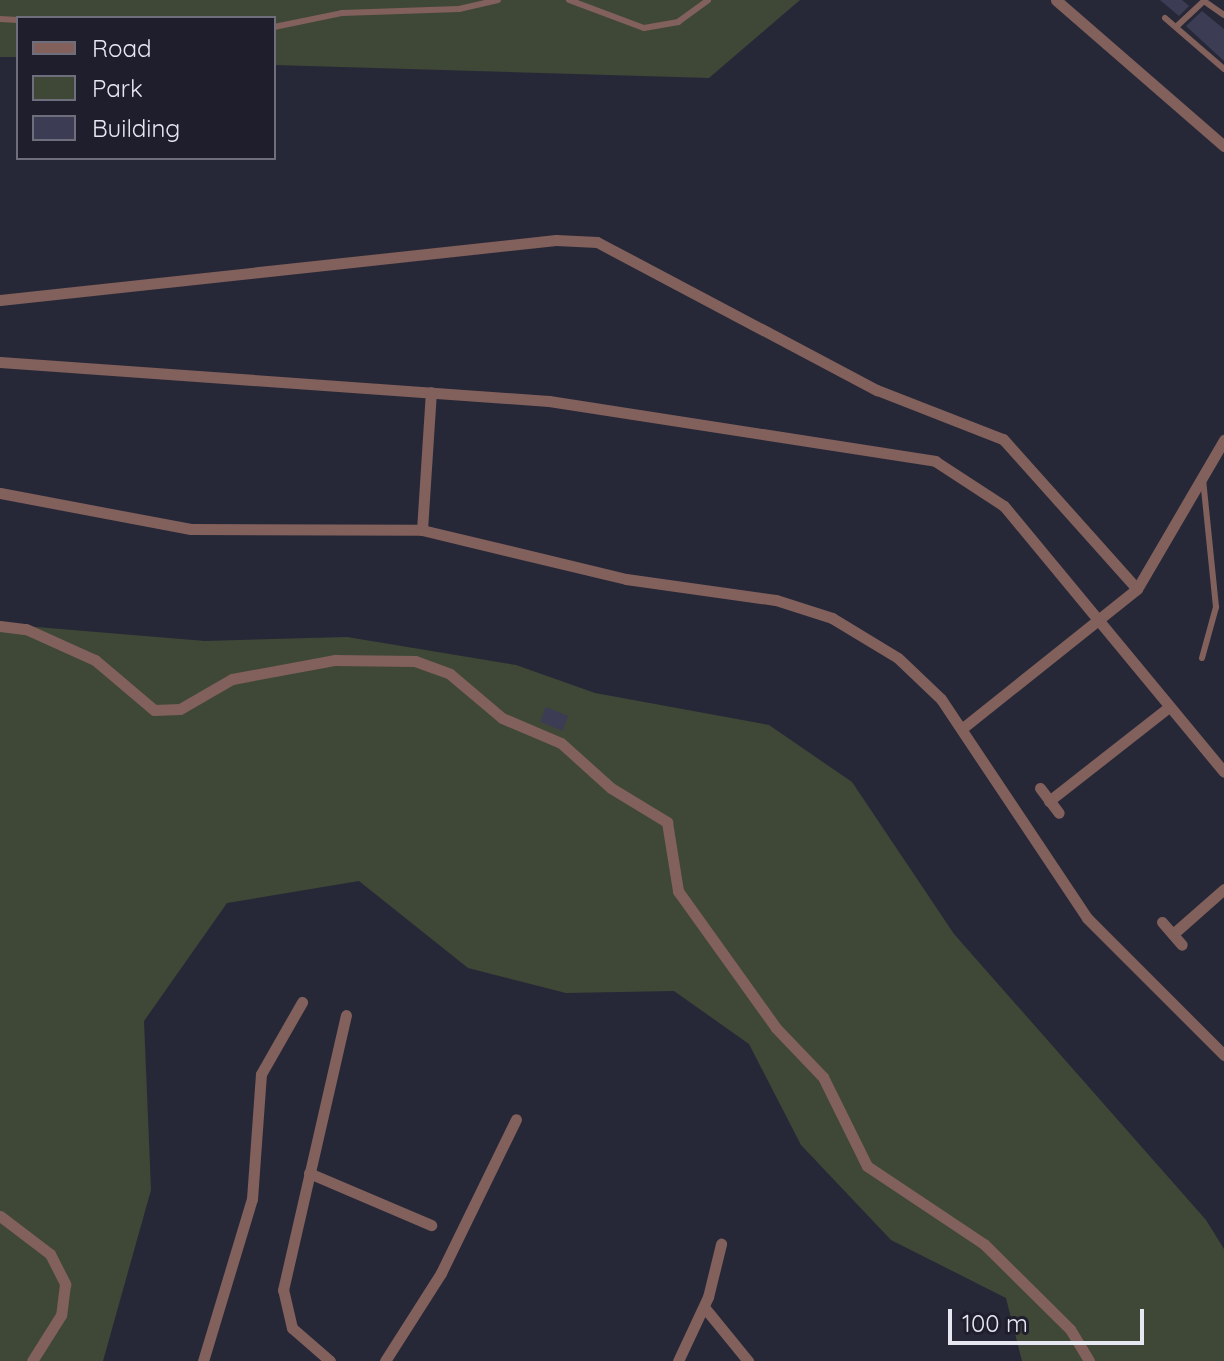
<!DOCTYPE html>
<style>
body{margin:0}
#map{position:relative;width:1224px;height:1361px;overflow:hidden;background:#272837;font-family:Quicksand,sans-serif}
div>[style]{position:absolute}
.green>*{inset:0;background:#3f4836}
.building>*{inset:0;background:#3c3c54;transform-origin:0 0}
.lane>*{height:6px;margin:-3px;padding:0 3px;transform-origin:3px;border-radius:3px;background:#82605c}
.street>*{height:11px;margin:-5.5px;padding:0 5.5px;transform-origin:5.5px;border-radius:5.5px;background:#82605c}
span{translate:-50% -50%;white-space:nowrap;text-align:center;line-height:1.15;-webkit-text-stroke:6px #1e1e2d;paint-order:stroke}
.legend{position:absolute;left:16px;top:16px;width:260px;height:144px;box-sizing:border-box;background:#1e1e2d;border:2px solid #6e6e7c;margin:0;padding:10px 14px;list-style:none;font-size:24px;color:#e7e7f2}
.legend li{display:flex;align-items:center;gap:16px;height:40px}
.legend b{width:40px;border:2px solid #6e6e7c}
.scale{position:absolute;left:948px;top:1309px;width:196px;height:36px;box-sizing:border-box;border:4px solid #e7e7f2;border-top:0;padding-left:10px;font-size:24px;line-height:28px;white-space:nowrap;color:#e7e7f2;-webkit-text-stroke:6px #1e1e2d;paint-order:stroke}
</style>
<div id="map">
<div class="green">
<div style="clip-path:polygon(0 0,800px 0,709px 78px,274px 65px,274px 18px,18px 18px,18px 57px,0 57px)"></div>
<div style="clip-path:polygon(0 624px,205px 641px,347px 637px,516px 665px,595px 693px,769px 725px,852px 782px,954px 934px,1206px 1220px,1224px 1249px,1224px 1361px,1022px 1361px,1006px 1298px,891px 1240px,801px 1145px,749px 1044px,674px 991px,566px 993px,468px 968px,359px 881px,227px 903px,144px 1021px,151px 1190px,103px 1361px,0 1361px)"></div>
</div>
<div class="building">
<div style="clip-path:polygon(1160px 0,1182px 0,1189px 6px,1179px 16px)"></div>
<div style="clip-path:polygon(1202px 11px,1224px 29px,1224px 61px,1186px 26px)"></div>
<div style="left:546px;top:707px;width:24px;height:16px;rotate:22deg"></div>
</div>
<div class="lane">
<div style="left:569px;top:0;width:80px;rotate:20.5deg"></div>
<div style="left:644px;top:28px;width:35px;rotate:-10deg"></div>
<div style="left:678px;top:22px;width:37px;rotate:-36deg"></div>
<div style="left:1165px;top:18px;width:78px;rotate:40.8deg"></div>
<div style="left:0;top:19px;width:18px;rotate:3deg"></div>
<div style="left:274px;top:27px;width:69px;rotate:-11.6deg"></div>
<div style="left:342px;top:13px;width:117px;rotate:-2deg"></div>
<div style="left:459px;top:9px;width:40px;rotate:-13deg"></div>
<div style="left:1176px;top:27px;width:38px;rotate:-43deg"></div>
<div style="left:1204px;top:1px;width:24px;rotate:35deg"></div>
<div style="left:1202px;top:658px;width:53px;rotate:-74.6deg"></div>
<div style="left:1216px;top:607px;width:128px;rotate:-95.8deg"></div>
</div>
<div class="street">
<div style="left:1056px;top:0;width:223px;rotate:41deg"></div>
<div style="left:0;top:300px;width:559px;rotate:-6.16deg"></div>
<div style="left:556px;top:240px;width:41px;rotate:2.8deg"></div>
<div style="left:597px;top:242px;width:317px;rotate:27.9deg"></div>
<div style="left:877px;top:390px;width:135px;rotate:21.3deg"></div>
<div style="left:1003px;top:439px;width:201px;rotate:48.2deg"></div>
<div style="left:0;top:362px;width:550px;rotate:4.06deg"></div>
<div style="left:549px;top:401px;width:391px;rotate:8.8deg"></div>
<div style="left:935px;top:461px;width:82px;rotate:33.1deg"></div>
<div style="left:1004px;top:506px;width:345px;rotate:50.4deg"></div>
<div style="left:0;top:493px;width:194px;rotate:10.7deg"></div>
<div style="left:191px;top:529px;width:231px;rotate:0.2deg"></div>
<div style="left:422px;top:530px;width:210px;rotate:13.5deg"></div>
<div style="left:626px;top:579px;width:151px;rotate:8deg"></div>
<div style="left:776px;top:600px;width:59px;rotate:17.8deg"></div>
<div style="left:832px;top:618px;width:77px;rotate:31.2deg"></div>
<div style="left:898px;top:658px;width:59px;rotate:43.6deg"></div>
<div style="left:941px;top:699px;width:263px;rotate:56.3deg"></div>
<div style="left:1087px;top:918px;width:194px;rotate:45deg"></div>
<div style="left:422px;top:530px;width:138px;rotate:-86.3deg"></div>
<div style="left:0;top:626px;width:26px;rotate:7deg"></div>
<div style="left:26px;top:629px;width:76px;rotate:24.2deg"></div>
<div style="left:95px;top:660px;width:77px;rotate:40.3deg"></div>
<div style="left:154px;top:710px;width:26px;rotate:-2deg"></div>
<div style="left:180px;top:709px;width:60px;rotate:-30deg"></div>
<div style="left:232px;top:679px;width:105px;rotate:-10.5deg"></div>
<div style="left:335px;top:660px;width:80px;rotate:0.7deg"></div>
<div style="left:415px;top:661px;width:37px;rotate:20deg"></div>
<div style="left:450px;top:674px;width:68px;rotate:40.2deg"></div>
<div style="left:502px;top:718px;width:64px;rotate:23deg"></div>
<div style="left:561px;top:743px;width:67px;rotate:42deg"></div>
<div style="left:611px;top:788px;width:66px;rotate:31.3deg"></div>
<div style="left:667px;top:822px;width:70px;rotate:80.9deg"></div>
<div style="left:678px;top:891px;width:168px;rotate:54.4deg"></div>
<div style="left:776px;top:1028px;width:68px;rotate:46.2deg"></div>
<div style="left:823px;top:1077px;width:99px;rotate:63.7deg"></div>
<div style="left:867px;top:1166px;width:141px;rotate:33.7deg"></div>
<div style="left:984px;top:1244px;width:121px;rotate:44.7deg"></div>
<div style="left:1070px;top:1329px;width:37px;rotate:59deg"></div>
<div style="left:964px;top:727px;width:221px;rotate:-38.6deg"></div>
<div style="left:1137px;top:589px;width:173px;rotate:-59.7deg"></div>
<div style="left:1040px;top:788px;width:31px;rotate:53deg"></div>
<div style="left:1049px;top:801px;width:152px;rotate:-38.1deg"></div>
<div style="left:1162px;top:922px;width:30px;rotate:49deg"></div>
<div style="left:1173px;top:934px;width:68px;rotate:-41.4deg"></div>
<div style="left:309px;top:1173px;width:133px;rotate:23.1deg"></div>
<div style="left:0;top:1216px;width:63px;rotate:37.2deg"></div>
<div style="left:50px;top:1254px;width:34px;rotate:63deg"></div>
<div style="left:65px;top:1284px;width:31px;rotate:97deg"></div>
<div style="left:61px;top:1315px;width:54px;rotate:122.2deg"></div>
<div style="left:704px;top:1307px;width:70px;rotate:50.8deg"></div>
<div style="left:203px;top:1361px;width:169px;rotate:-73.2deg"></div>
<div style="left:252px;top:1199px;width:125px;rotate:-85.9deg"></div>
<div style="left:261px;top:1074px;width:83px;rotate:-60.3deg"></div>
<div style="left:330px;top:1361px;width:50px;rotate:-139deg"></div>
<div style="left:292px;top:1328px;width:39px;rotate:-103deg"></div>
<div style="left:283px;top:1290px;width:282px;rotate:-77.1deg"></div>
<div style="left:385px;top:1361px;width:104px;rotate:-57.5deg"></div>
<div style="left:441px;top:1273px;width:171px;rotate:-64deg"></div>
<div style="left:678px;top:1361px;width:71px;rotate:-64.9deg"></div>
<div style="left:708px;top:1297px;width:55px;rotate:-76.2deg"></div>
</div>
<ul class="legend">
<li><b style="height:10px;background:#82605c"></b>Road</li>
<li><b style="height:22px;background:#3f4836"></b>Park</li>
<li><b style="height:22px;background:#3c3c54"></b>Building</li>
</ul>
<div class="scale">100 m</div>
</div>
